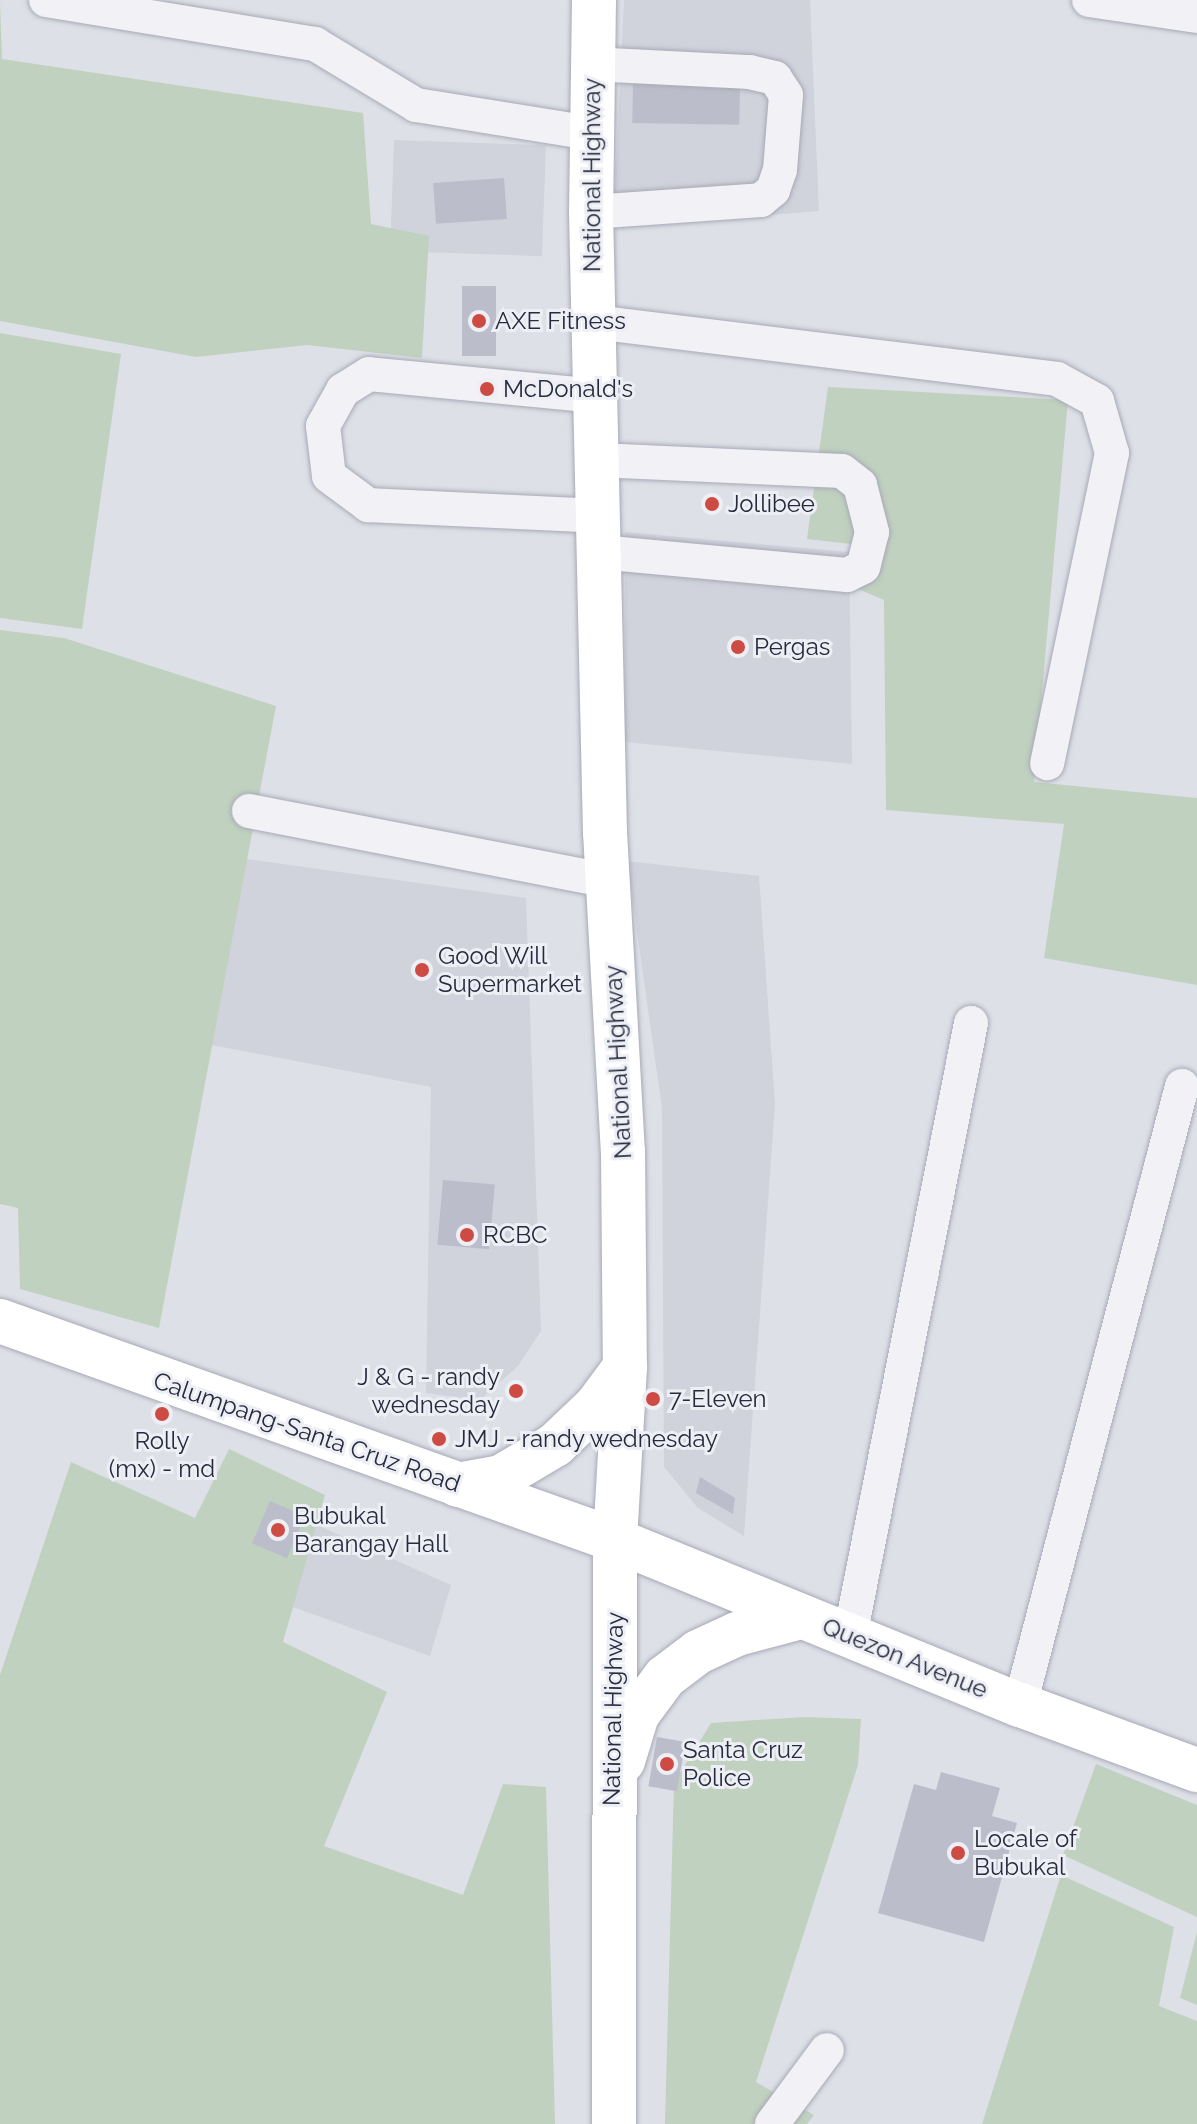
<!DOCTYPE html>
<style>
body{margin:0}
#map{position:relative;width:1197px;height:2124px;overflow:hidden;background:#dee0e8;font-family:Raleway,sans-serif}
div>[style]{position:absolute}
.built>*{inset:0;background:#d0d2dc;transform-origin:0 0}
.green>*{inset:0;background:#c0d1bf}
.building>*{inset:0;background:#bbbeca;transform-origin:0 0}
.roads{filter:drop-shadow(0 0 2px #a7aab5) drop-shadow(0 0 2px #a7aab5)}
.minor>*{height:34px;margin:-17px;padding:0 17px;transform-origin:17px;border-radius:17px;background:#f1f1f6}
.major>*{height:44px;margin:-22px;padding:0 22px;transform-origin:22px;border-radius:22px;background:#fff}
.dots>*{width:22px;height:22px;translate:-50% -50%;box-sizing:border-box;border:4px solid #edeff5;border-radius:50%}
span{translate:-50% -50%;white-space:nowrap;text-align:center;line-height:1.15;-webkit-text-stroke:6px #edeff5;paint-order:stroke}
.street-label{font-size:24px;color:#272b3e}
.poi-label{font-size:24px;color:#272b3e}
.left{translate:0 -50%;text-align:left}
.right{translate:-100% -50%;text-align:right}
</style>
<div id="map">
<div class="built">
<div style="clip-path:polygon(624px 0,810px 0,819px 211px,613px 228px)"></div>
<div style="left:394px;top:140px;width:152px;height:111px;rotate:2deg"></div>
<div style="clip-path:polygon(625px 532px,849px 552px,852px 764px,625px 742px)"></div>
<div style="clip-path:polygon(196px 852px,526px 898px,541px 1331px,518px 1366px,480px 1400px,426px 1393px,431px 1087px,175px 1038px)"></div>
<div style="clip-path:polygon(627px 861px,759px 876px,775px 1104px,744px 1536px,698px 1508px,664px 1467px,662px 1108px)"></div>
<div style="clip-path:polygon(268px 1503px,451px 1585px,430px 1656px,242px 1589px)"></div>
</div>
<div class="green">
<div style="clip-path:polygon(0 0,2px 59px,363px 113px,371px 224px,429px 236px,422px 358px,307px 345px,196px 357px,0 321px)"></div>
<div style="clip-path:polygon(0 333px,121px 354px,82px 629px,0 618px)"></div>
<div style="clip-path:polygon(828px 387px,1068px 400px,1034px 782px,1197px 798px,1197px 985px,1044px 958px,1064px 824px,886px 810px,884px 600px,858px 589px,851px 544px,807px 539px)"></div>
<div style="clip-path:polygon(0 630px,64px 638px,276px 706px,159px 1328px,20px 1289px,18px 1208px,0 1204px)"></div>
<div style="clip-path:polygon(229px 1449px,325px 1495px,283px 1642px,387px 1692px,324px 1846px,463px 1895px,503px 1784px,546px 1787px,555px 2124px,0 2124px,0 1675px,71px 1462px,195px 1518px)"></div>
<div style="clip-path:polygon(805px 1717px,861px 1719px,858px 1765px,756px 2082px,814px 2115px,807px 2124px,665px 2124px,674px 1783px,711px 1723px)"></div>
<div style="clip-path:polygon(1096px 1764px,1197px 1805px,1197px 1917px,1063px 1855px)"></div>
<div style="clip-path:polygon(1061px 1875px,1174px 1927px,1159px 2006px,1197px 2021px,1197px 2124px,982px 2124px)"></div>
<div style="clip-path:polygon(1197px 1932px,1197px 2005px,1180px 1998px)"></div>
</div>
<div class="building">
<div style="left:633px;top:82px;width:107px;height:41px;rotate:1deg"></div>
<div style="left:504px;top:178px;width:41px;height:71px;rotate:86deg"></div>
<div style="left:462px;top:286px;width:34px;height:70px"></div>
<div style="left:443px;top:1180px;width:52px;height:65px;rotate:5deg"></div>
<div style="clip-path:polygon(700px 1477px,735px 1498px,733px 1514px,696px 1493px)"></div>
<div style="left:270px;top:1501px;width:38px;height:46px;rotate:23deg"></div>
<div style="left:657px;top:1737px;width:29px;height:50px;rotate:10deg"></div>
<div style="clip-path:polygon(941px 1772px,1000px 1788px,992px 1816px,1017px 1823px,984px 1942px,878px 1913px,914px 1784px,936px 1790px)"></div>
</div>
<div class="roads">
<div class="minor">
<div style="left:46px;top:0;width:273px;rotate:9.3deg"></div>
<div style="left:315px;top:44px;width:118px;rotate:31.1deg"></div>
<div style="left:416px;top:105px;width:177px;rotate:9.1deg"></div>
<div style="left:1089px;top:0;width:109px;rotate:8.4deg"></div>
<div style="left:591px;top:212px;width:170px;rotate:-4deg"></div>
<div style="left:761px;top:200px;width:16px;rotate:-40deg"></div>
<div style="left:773px;top:190px;width:21px;rotate:-71deg"></div>
<div style="left:780px;top:170px;width:75px;rotate:-85.4deg"></div>
<div style="left:786px;top:95px;width:20px;rotate:-123deg"></div>
<div style="left:775px;top:78px;width:27px;rotate:-167deg"></div>
<div style="left:749px;top:72px;width:157px;rotate:-177.1deg"></div>
<div style="left:594px;top:322px;width:466px;rotate:7deg"></div>
<div style="left:1057px;top:379px;width:46px;rotate:28.8deg"></div>
<div style="left:1097px;top:401px;width:54px;rotate:73.9deg"></div>
<div style="left:1112px;top:453px;width:317px;rotate:101.8deg"></div>
<div style="left:597px;top:396px;width:229px;rotate:-174.5deg"></div>
<div style="left:369px;top:374px;width:31px;rotate:148deg"></div>
<div style="left:343px;top:390px;width:41px;rotate:119.1deg"></div>
<div style="left:323px;top:426px;width:50px;rotate:83.2deg"></div>
<div style="left:329px;top:476px;width:49px;rotate:36.6deg"></div>
<div style="left:368px;top:505px;width:230px;rotate:2.7deg"></div>
<div style="left:598px;top:460px;width:244px;rotate:2.6deg"></div>
<div style="left:842px;top:471px;width:23px;rotate:38deg"></div>
<div style="left:860px;top:485px;width:49px;rotate:75.7deg"></div>
<div style="left:872px;top:532px;width:36px;rotate:104deg"></div>
<div style="left:863px;top:567px;width:18px;rotate:153deg"></div>
<div style="left:847px;top:575px;width:249px;rotate:-174.7deg"></div>
<div style="left:249px;top:811px;width:367px;rotate:11deg"></div>
<div style="left:850px;top:1636px;width:625px;rotate:-78.83deg"></div>
<div style="left:1020px;top:1705px;width:640px;rotate:-75.33deg"></div>
<div style="left:772px;top:2124px;width:92px;rotate:-53.4deg"></div>
</div>
<div class="major">
<div style="left:594px;top:0;width:212px;rotate:90.8deg"></div>
<div style="left:591px;top:212px;width:620px;rotate:88.71deg"></div>
<div style="left:605px;top:832px;width:320px;rotate:86.8deg"></div>
<div style="left:623px;top:1151px;width:216px;rotate:89.5deg"></div>
<div style="left:625px;top:1367px;width:173px;rotate:93.3deg"></div>
<div style="left:615px;top:1540px;width:584px;rotate:90.1deg"></div>
<div style="left:0;top:1321px;width:653px;rotate:19.6deg"></div>
<div style="left:615px;top:1540px;width:437px;rotate:22.2deg"></div>
<div style="left:1020px;top:1705px;width:189px;rotate:20.2deg"></div>
<div style="left:458px;top:1485px;width:44px;rotate:-10.5deg"></div>
<div style="left:501px;top:1477px;width:63px;rotate:-30.7deg"></div>
<div style="left:555px;top:1445px;width:57px;rotate:-43.6deg"></div>
<div style="left:596px;top:1406px;width:49px;rotate:-53.4deg"></div>
<div style="left:623px;top:1761px;width:48px;rotate:-73.1deg"></div>
<div style="left:637px;top:1715px;width:47px;rotate:-53.6deg"></div>
<div style="left:665px;top:1677px;width:41px;rotate:-37.1deg"></div>
<div style="left:698px;top:1652px;width:43px;rotate:-24.8deg"></div>
<div style="left:737px;top:1634px;width:66px;rotate:-14.9deg"></div>
</div>
</div>
<div class="dots">
<div style="left:479px;top:321px;background:#cd4b43"></div>
<div style="left:487px;top:389px;background:#cd4b43"></div>
<div style="left:712px;top:504px;background:#cd4b43"></div>
<div style="left:738px;top:647px;background:#cd4b43"></div>
<div style="left:422px;top:970px;background:#cd4b43"></div>
<div style="left:467px;top:1235px;background:#cd4b43"></div>
<div style="left:516px;top:1391px;background:#cd4b43"></div>
<div style="left:653px;top:1399px;background:#cd4b43"></div>
<div style="left:162px;top:1414px;background:#cd4b43"></div>
<div style="left:439px;top:1439px;background:#cd4b43"></div>
<div style="left:278px;top:1530px;background:#cd4b43"></div>
<div style="left:667px;top:1764px;background:#cd4b43"></div>
<div style="left:958px;top:1853px;background:#cd4b43"></div>
</div>
<div class="street-label">
<span style="left:592px;top:175px;rotate:-90deg">National Highway</span>
<span style="left:618px;top:1062px;rotate:-93deg">National Highway</span>
<span style="left:307px;top:1432px;rotate:19deg">Calumpang-Santa Cruz Road</span>
<span style="left:905px;top:1658px;rotate:22deg">Quezon Avenue</span>
<span style="left:613px;top:1709px;rotate:-89deg">National Highway</span>
</div>
<div class="poi-label">
<span class="left" style="left:495px;top:321px">AXE Fitness</span>
<span class="left" style="left:503px;top:389px">McDonald's</span>
<span class="left" style="left:728px;top:504px">Jollibee</span>
<span class="left" style="left:754px;top:647px">Pergas</span>
<span class="left" style="left:438px;top:970px">Good Will<br>Supermarket</span>
<span class="left" style="left:483px;top:1235px">RCBC</span>
<span class="right" style="left:500px;top:1391px">J &amp; G - randy<br>wednesday</span>
<span class="left" style="left:669px;top:1399px">7-Eleven</span>
<span class="left" style="left:455px;top:1439px">JMJ - randy wednesday</span>
<span style="left:162px;top:1455px">Rolly<br>(mx) - md</span>
<span class="left" style="left:294px;top:1530px">Bubukal<br>Barangay Hall</span>
<span class="left" style="left:683px;top:1764px">Santa Cruz<br>Police</span>
<span class="left" style="left:974px;top:1853px">Locale of<br>Bubukal</span>
</div>
</div>
